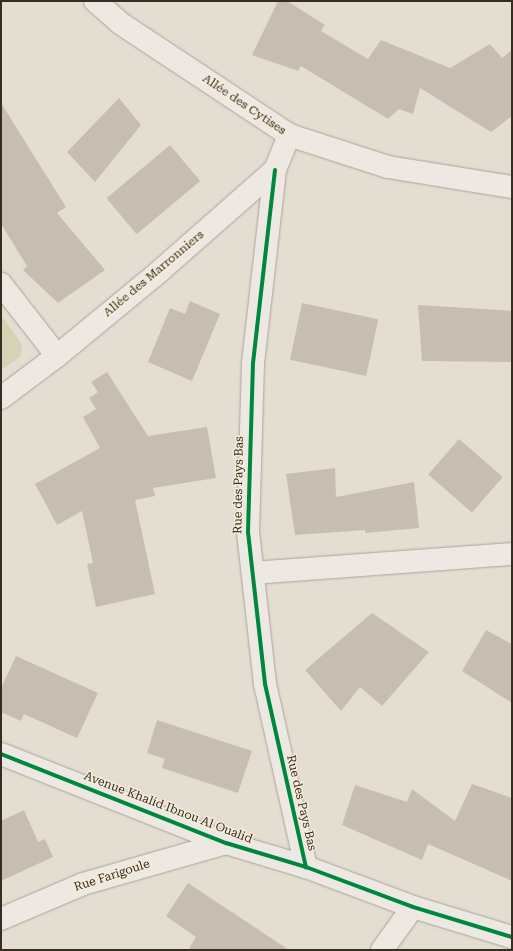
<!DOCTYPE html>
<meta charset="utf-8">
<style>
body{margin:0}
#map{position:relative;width:513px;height:951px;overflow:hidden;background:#e4ded2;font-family:"Roboto Serif",serif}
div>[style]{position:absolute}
.green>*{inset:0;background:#d4d3b5}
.building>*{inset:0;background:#c8bdb3;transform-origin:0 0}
.roads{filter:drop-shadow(0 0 1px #aaa39a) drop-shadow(0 0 1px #aaa39a)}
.minor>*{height:22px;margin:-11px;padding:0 11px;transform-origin:11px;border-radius:11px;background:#ede9e2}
.cycleway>*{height:4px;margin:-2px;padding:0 2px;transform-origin:2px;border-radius:2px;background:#00873e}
span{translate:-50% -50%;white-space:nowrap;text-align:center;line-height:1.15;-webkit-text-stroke:3px #f4ebd9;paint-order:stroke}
.street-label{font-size:12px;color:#392c22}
.frame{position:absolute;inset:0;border:2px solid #392c22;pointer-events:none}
</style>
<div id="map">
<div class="green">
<div style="clip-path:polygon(1px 315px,21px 343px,22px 351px,20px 357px,1px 370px)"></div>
</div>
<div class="building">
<div style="clip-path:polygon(278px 1px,287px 1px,325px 25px,321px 31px,368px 59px,381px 40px,450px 68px,490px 44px,502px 58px,512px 50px,512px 116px,491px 132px,420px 88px,413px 114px,399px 109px,388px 119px,301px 66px,298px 71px,252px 55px)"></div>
<div style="clip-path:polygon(119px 98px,141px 125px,95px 182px,67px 152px)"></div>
<div style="clip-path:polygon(1px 103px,66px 207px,57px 213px,105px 270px,58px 303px,23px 270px,27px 266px,1px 224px)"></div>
<div style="left:170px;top:145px;width:47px;height:83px;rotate:50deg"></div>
<div style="clip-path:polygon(190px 301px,220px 314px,192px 381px,148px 362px,170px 308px,185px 314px)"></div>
<div style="left:302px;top:303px;width:78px;height:58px;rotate:12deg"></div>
<div style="clip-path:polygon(418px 305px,512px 311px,512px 362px,422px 361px)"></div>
<div style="clip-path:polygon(107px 372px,148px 436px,207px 427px,216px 478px,153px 488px,155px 496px,135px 500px,155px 594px,96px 607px,87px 564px,93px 563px,82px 511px,57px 525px,35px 484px,100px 448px,83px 417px,96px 409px,89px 398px,98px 392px,91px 382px)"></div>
<div style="left:459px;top:439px;width:58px;height:47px;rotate:41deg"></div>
<div style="clip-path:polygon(335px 468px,336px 497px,414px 482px,419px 528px,365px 533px,365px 530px,295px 535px,286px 474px)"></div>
<div style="clip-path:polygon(372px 613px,429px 652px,382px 706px,360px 687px,341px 711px,305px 670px)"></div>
<div style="clip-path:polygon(486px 630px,512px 644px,512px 703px,462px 671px)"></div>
<div style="clip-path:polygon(16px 656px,98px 693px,77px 738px,24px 714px,21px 721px,1px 712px,1px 688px)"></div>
<div style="clip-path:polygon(157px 720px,252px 751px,238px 793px,162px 768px,165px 759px,147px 753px)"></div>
<div style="clip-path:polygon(472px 784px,512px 798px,512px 881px,428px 844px,422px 860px,342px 825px,355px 785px,407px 802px,412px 789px,455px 821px)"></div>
<div style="clip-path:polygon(24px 810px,38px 842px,45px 839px,53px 857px,1px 881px,1px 821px)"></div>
<div style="clip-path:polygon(188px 883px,289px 950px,188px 950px,196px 937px,166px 916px)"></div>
</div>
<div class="roads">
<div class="minor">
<div style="left:95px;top:1px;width:33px;rotate:41deg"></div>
<div style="left:120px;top:23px;width:203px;rotate:33.5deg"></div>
<div style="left:289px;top:135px;width:104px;rotate:17.9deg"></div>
<div style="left:388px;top:167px;width:126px;rotate:9.2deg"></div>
<div style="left:275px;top:170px;width:194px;rotate:96.5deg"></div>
<div style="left:253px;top:363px;width:169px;rotate:91.7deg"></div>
<div style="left:248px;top:532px;width:153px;rotate:83.6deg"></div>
<div style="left:265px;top:684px;width:188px;rotate:77.4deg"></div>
<div style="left:1px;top:284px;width:91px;rotate:52.1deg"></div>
<div style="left:1px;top:398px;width:70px;rotate:-36.9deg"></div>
<div style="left:57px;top:356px;width:124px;rotate:-39.5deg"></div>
<div style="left:153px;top:277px;width:162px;rotate:-41.3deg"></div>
<div style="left:275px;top:170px;width:38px;rotate:-68deg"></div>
<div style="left:253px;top:573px;width:260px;rotate:-4.2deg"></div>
<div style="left:1px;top:754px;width:242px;rotate:21.6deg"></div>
<div style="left:226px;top:843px;width:84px;rotate:16.7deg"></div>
<div style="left:306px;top:867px;width:114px;rotate:20.5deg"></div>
<div style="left:413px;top:907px;width:103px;rotate:16.9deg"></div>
<div style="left:1px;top:919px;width:89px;rotate:-23.1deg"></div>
<div style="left:83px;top:884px;width:149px;rotate:-16deg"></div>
<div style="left:382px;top:950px;width:53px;rotate:-54.2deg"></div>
</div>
</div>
<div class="cycleway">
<div style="left:275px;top:170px;width:194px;rotate:96.5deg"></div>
<div style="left:253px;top:363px;width:169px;rotate:91.7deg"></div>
<div style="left:248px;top:532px;width:153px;rotate:83.6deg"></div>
<div style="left:265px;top:684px;width:188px;rotate:77.4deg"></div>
<div style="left:1px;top:754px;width:242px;rotate:21.6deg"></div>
<div style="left:226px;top:843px;width:84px;rotate:16.7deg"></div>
<div style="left:306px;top:867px;width:114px;rotate:20.5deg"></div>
<div style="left:413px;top:907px;width:103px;rotate:16.9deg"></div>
</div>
<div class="street-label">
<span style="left:244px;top:105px;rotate:34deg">Allée des Cytises</span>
<span style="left:154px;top:274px;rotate:-40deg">Allée des Marronniers</span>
<span style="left:239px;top:485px;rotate:-89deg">Rue des Pays Bas</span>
<span style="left:301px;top:803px;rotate:77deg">Rue des Pays Bas</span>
<span style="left:168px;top:808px;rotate:21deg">Avenue Khalid Ibnou Al Oualid</span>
<span style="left:112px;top:876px;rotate:-18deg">Rue Farigoule</span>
</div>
<div class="frame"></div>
</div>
